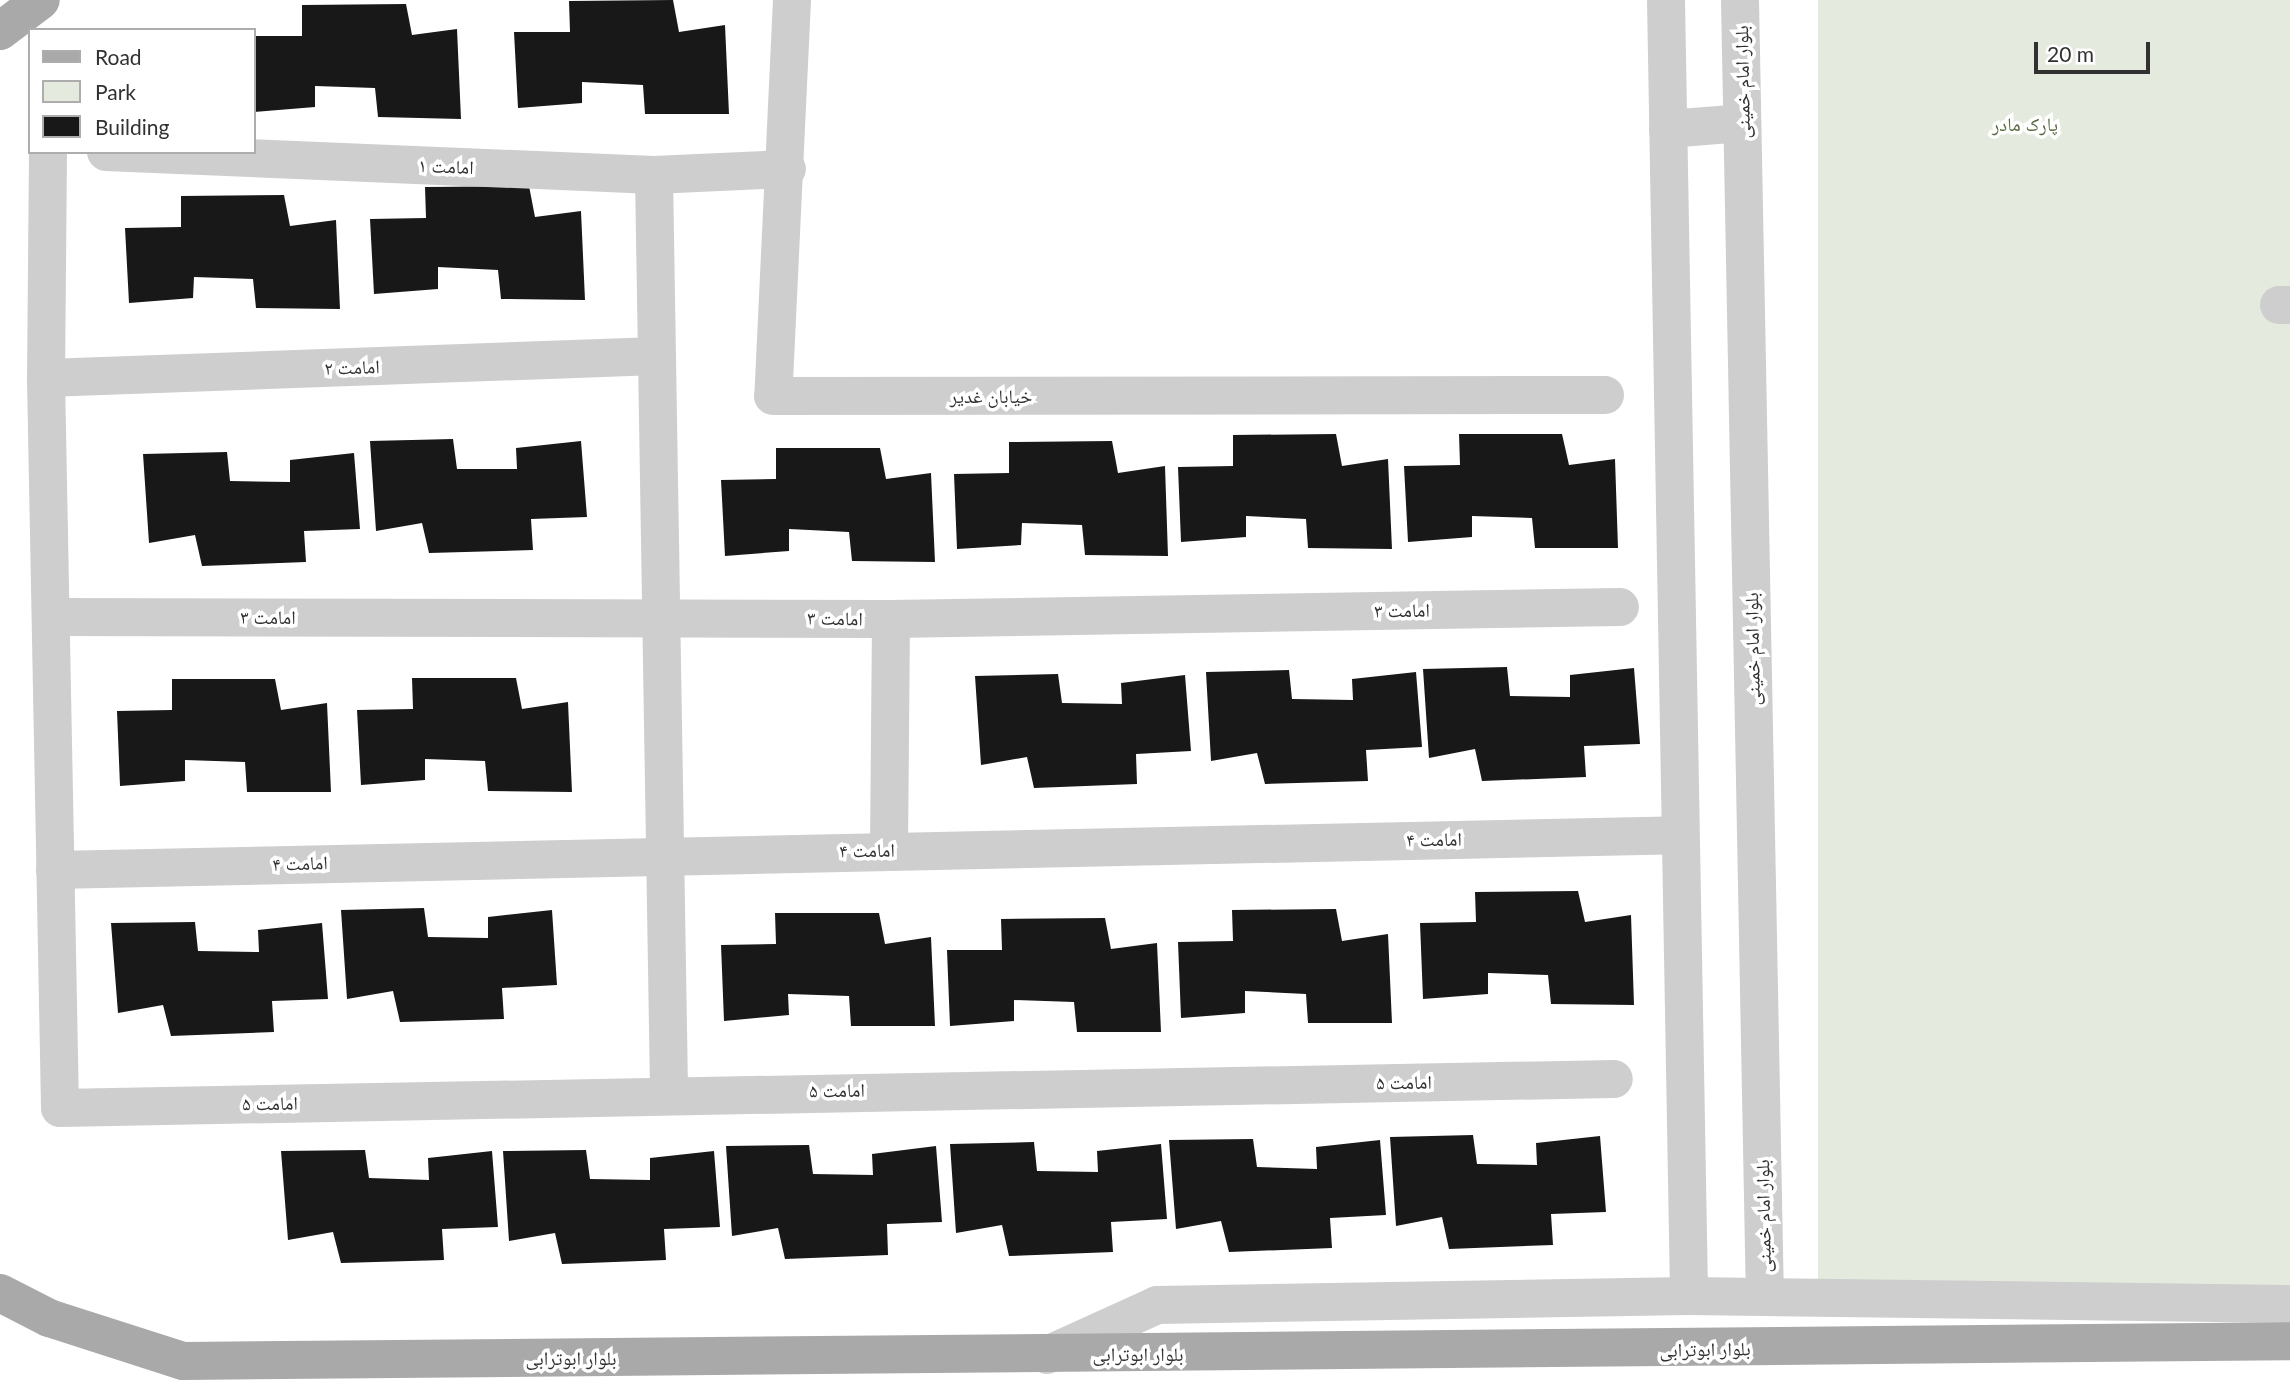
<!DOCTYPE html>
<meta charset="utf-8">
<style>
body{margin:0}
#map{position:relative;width:2290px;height:1394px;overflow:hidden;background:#fff;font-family:Lato,"Noto Naskh Arabic",sans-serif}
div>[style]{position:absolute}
.green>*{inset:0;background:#e5eade;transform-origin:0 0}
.building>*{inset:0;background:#181818}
.minor>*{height:38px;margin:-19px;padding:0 19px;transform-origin:19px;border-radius:19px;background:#cecece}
.major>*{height:38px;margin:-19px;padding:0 19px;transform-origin:19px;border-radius:19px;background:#a9a9a9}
span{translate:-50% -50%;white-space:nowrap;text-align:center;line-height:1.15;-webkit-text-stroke:7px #fff;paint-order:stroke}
.street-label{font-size:19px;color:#313131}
.park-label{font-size:19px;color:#566a41}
.legend{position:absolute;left:28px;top:28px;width:228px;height:126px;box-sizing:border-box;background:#fff;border:2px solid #adadad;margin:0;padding:9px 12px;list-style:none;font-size:21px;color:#313131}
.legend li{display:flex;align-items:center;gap:14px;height:35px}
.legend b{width:35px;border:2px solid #adadad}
.scale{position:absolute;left:2034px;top:42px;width:116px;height:32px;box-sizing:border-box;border:4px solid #313131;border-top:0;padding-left:9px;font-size:21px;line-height:24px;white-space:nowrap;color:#313131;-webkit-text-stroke:5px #fff;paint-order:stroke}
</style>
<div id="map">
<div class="green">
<div style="left:1818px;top:0;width:472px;height:1294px"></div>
</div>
<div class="building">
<div style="clip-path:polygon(673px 0,679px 32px,725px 25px,729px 114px,645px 114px,643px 85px,582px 82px,582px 103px,518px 108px,514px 32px,570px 32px,569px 1px)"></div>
<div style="clip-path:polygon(406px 4px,412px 35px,457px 29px,461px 119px,378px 117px,375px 88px,315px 86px,315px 107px,254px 112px,254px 36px,302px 36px,302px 5px)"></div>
<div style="clip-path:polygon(529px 186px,535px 217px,581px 211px,585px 300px,501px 299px,498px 270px,438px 267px,438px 289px,374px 294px,370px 219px,426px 218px,425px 187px)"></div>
<div style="clip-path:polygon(284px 195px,290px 226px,336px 220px,340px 309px,256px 308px,253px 279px,194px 277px,193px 298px,129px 303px,125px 228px,181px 227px,181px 196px)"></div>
<div style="clip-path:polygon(1336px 434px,1342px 466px,1388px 459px,1392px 549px,1308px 548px,1306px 519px,1246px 516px,1246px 537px,1181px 542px,1178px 467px,1233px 466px,1233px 435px)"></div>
<div style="clip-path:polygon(1459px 434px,1562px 434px,1569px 465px,1615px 459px,1618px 548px,1535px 548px,1532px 518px,1472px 516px,1472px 537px,1408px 542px,1404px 466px,1460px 465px)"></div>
<div style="clip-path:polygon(453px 439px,457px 469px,517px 469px,516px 448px,581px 441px,587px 517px,531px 519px,533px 550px,429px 553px,422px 523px,376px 531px,370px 441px)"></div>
<div style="clip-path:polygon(1112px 441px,1118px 473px,1165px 466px,1168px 556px,1085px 555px,1082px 525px,1022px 523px,1021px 545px,957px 549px,954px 474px,1009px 473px,1009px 442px)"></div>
<div style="clip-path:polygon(776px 448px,880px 448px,886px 479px,931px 473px,935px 562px,852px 561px,849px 532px,789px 529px,789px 551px,725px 556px,721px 480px,776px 479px)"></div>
<div style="clip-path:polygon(227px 452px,230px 481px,290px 482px,290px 460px,354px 453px,360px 529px,304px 531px,306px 562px,202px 566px,195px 535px,149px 543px,143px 454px)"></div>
<div style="clip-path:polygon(1507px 667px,1510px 696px,1570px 697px,1570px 675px,1634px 668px,1640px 744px,1584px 746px,1586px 777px,1482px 781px,1475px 749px,1429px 758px,1423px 669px)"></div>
<div style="clip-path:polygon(1289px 670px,1292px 699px,1353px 700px,1352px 679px,1416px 672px,1422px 747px,1366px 750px,1368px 781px,1265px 784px,1257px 753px,1211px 761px,1206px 672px)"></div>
<div style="clip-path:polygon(1058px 674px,1062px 703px,1122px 704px,1121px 683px,1185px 675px,1191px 751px,1136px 754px,1137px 784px,1034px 788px,1027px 757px,981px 765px,975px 676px)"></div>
<div style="clip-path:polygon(412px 678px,516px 678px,522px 709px,568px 702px,572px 792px,488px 791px,485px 761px,425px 759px,425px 780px,361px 785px,357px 710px,413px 709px)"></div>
<div style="clip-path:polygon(172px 679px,275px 679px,281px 710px,327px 703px,331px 792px,247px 792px,245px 762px,185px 760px,185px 781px,120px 786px,117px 711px,172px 710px)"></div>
<div style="clip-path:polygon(1578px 891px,1585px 922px,1631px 915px,1634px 1005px,1551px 1004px,1548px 975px,1488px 973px,1488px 994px,1423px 999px,1420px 923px,1476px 922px,1475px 892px)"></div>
<div style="clip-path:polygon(424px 908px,428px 937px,488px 938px,488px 917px,552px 910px,557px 985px,502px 988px,504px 1019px,400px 1022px,393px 991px,347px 999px,341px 910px)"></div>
<div style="clip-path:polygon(1336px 909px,1342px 941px,1388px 934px,1392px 1023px,1308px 1023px,1306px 994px,1245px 991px,1245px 1013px,1181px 1018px,1178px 942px,1233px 941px,1232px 910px)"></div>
<div style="clip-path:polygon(775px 913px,879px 913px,885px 944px,931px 937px,935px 1026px,851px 1026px,849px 996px,788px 994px,789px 1015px,724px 1021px,721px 945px,776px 944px)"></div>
<div style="clip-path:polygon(1105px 918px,1111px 949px,1157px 943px,1161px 1032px,1077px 1032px,1074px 1002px,1014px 1000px,1014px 1021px,950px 1026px,947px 950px,1002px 950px,1001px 919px)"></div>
<div style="clip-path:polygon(195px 922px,198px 951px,259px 952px,258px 930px,322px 923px,328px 999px,272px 1001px,274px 1032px,171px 1036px,163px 1005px,118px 1013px,111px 923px)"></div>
<div style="clip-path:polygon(1473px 1135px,1477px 1164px,1537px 1165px,1536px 1143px,1600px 1136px,1606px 1212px,1551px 1214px,1553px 1245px,1449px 1249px,1442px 1217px,1396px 1226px,1390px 1137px)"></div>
<div style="clip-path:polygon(1253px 1139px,1257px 1167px,1317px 1169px,1316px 1147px,1380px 1140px,1386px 1215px,1330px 1218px,1332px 1248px,1229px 1252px,1221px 1221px,1176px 1229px,1169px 1140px)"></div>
<div style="clip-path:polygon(1034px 1142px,1037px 1171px,1098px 1172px,1097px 1151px,1161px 1144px,1167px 1219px,1111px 1222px,1113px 1252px,1009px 1256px,1002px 1225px,956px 1233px,950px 1144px)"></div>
<div style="clip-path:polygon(809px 1145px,813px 1174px,873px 1175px,872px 1154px,936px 1146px,942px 1222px,887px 1224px,888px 1255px,785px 1259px,778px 1228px,732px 1236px,726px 1146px)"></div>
<div style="clip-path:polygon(365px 1150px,369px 1178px,429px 1180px,428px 1158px,492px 1151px,498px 1227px,442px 1229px,444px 1260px,341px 1263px,333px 1232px,288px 1240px,281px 1151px)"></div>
<div style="clip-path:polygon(586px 1150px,590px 1179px,650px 1180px,650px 1158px,714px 1151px,720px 1227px,664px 1229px,666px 1260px,562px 1264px,555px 1233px,509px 1241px,503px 1151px)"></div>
</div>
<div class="minor">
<div style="left:792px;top:0;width:396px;rotate:92.7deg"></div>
<div style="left:773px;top:396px;width:832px;rotate:-0.07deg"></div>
<div style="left:1666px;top:0;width:1296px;rotate:88.98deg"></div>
<div style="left:1740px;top:0;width:1297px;rotate:88.9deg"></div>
<div style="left:1668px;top:129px;width:74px;rotate:-4.6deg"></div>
<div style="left:48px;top:152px;width:226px;rotate:90.5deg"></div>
<div style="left:46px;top:378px;width:730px;rotate:88.9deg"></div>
<div style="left:60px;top:1108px;width:1554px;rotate:-1.07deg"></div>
<div style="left:106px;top:152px;width:548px;rotate:2.4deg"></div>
<div style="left:654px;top:175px;width:133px;rotate:-2.6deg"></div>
<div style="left:654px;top:175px;width:918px;rotate:89.06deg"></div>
<div style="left:2279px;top:305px;width:11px"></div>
<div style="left:46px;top:378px;width:611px;rotate:-2.06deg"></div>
<div style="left:51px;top:617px;width:840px;rotate:0.14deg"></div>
<div style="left:891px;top:619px;width:729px;rotate:-0.94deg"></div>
<div style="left:889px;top:850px;width:231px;rotate:-89.5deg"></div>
<div style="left:55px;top:870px;width:1624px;rotate:-1.23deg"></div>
<div style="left:1047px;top:1355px;width:121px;rotate:-24.4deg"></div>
<div style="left:1157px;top:1305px;width:532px;rotate:-0.97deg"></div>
<div style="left:1689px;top:1296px;width:601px;rotate:0.76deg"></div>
</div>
<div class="major">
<div style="left:0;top:31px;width:51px;rotate:-37.1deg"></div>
<div style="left:0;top:1293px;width:55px;rotate:27deg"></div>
<div style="left:49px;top:1318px;width:141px;rotate:17.8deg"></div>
<div style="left:183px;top:1361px;width:2107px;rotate:-0.54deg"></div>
</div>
<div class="street-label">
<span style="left:1742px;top:82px;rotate:-91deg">بلوار امام خمینی</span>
<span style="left:446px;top:166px;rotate:2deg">امامت ۱</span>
<span style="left:352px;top:367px;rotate:-2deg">امامت ۲</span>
<span style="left:991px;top:396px">خیابان غدیر</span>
<span style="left:1402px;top:610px;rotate:-1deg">امامت ۳</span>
<span style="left:268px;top:617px">امامت ۳</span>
<span style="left:835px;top:618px;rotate:1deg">امامت ۳</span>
<span style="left:1752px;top:649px;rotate:-91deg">بلوار امام خمینی</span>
<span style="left:1434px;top:839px;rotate:-1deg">امامت ۴</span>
<span style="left:867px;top:850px;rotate:-1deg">امامت ۴</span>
<span style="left:300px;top:863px;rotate:-2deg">امامت ۴</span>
<span style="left:1404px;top:1082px;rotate:-1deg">امامت ۵</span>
<span style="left:837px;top:1090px;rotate:-1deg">امامت ۵</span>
<span style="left:270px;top:1103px;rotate:-1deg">امامت ۵</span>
<span style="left:1763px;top:1216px;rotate:-91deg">بلوار امام خمینی</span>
<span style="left:1705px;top:1349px;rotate:-1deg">بلوار ابوترابی</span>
<span style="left:1138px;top:1354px">بلوار ابوترابی</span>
<span style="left:571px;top:1358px">بلوار ابوترابی</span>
</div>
<div class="park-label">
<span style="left:2025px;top:124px">پارک مادر</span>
</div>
<ul class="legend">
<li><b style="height:9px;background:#a9a9a9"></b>Road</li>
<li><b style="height:19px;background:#e5eade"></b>Park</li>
<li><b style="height:19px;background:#181818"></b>Building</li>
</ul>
<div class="scale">20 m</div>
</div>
